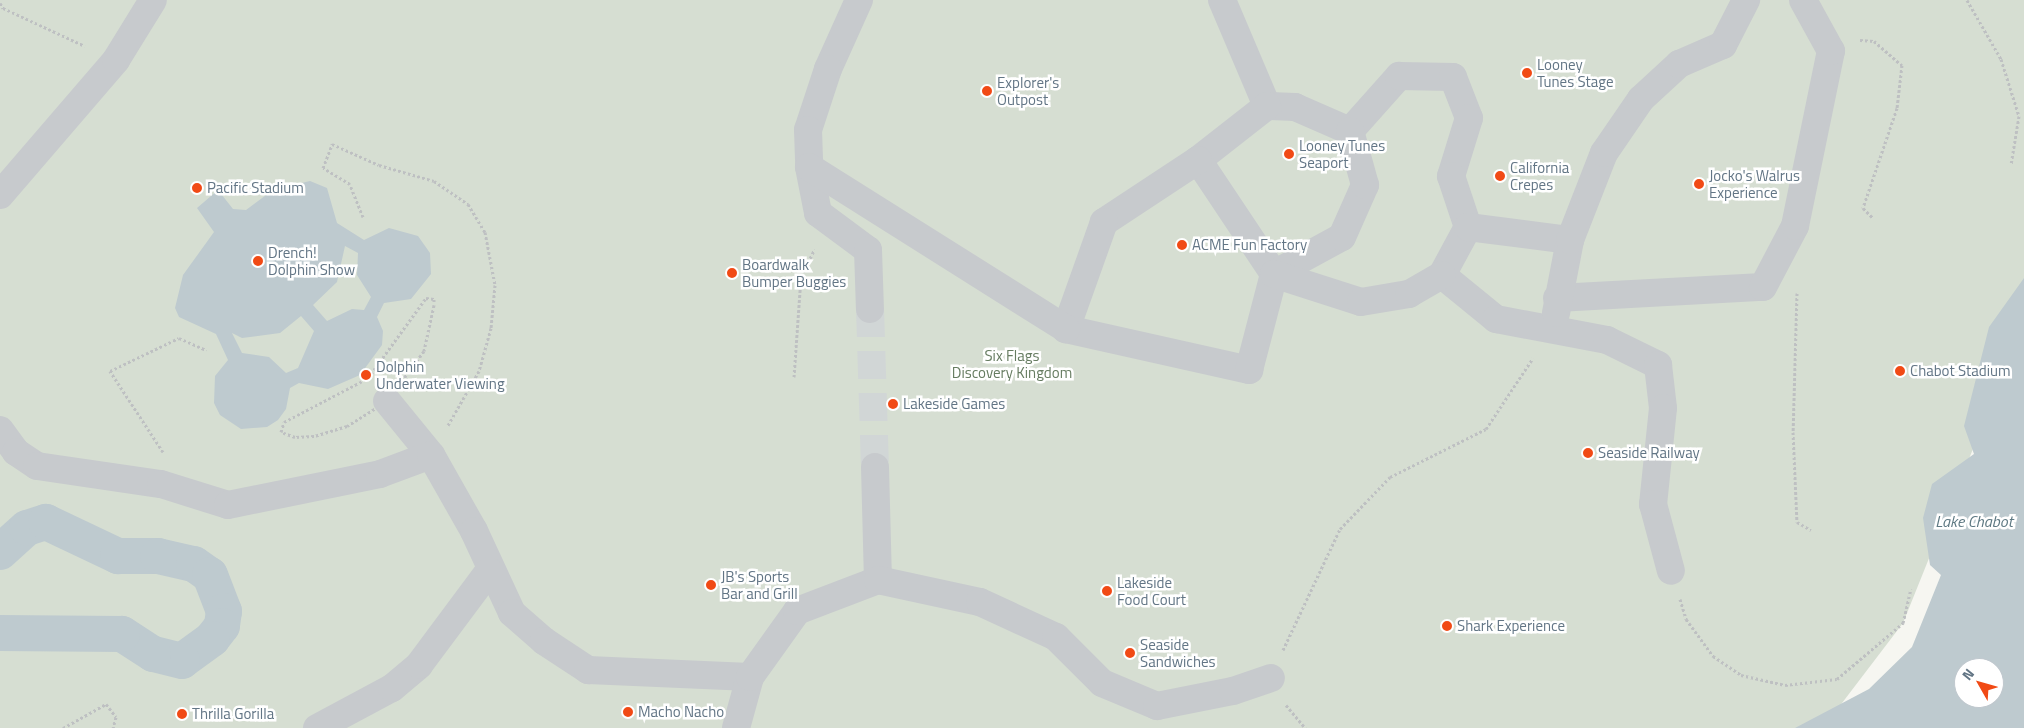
<!DOCTYPE html>
<style>
body{margin:0}
#map{position:relative;width:2024px;height:728px;overflow:hidden;background:#f6f6f1;font-family:"Titillium Web",sans-serif}
div>[style]{position:absolute}
.green>*{inset:0;background:#d6ded2}
.water>*{inset:0;background:#becacf}
.canal>*{height:36px;margin:-18px;padding:0 18px;transform-origin:18px;border-radius:18px;background:#becacf}
.street-tunnel>*{height:28px;margin-top:-14px;transform-origin:0;background:repeating-linear-gradient(90deg,#d1d6d6 0 28px,transparent 0 42px)}
.path>*{height:3px;margin-top:-1.5px;transform-origin:0;background:repeating-linear-gradient(90deg,#bec0c2 0 2.5px,transparent 0 5px)}
.street>*{height:28px;margin:-14px;padding:0 14px;transform-origin:14px;border-radius:14px;background:#c7cacd}
.dots>*{width:14px;height:14px;translate:-50% -50%;box-sizing:border-box;border:2px solid #fff;border-radius:50%}
span{translate:-50% -50%;white-space:nowrap;text-align:center;line-height:1.15;-webkit-text-stroke:5px #fff;paint-order:stroke}
.poi-label{font-size:15px;color:#627585}
.left{translate:0 -50%;text-align:left}
.park-label{font-size:15px;color:#667c61}
.water-label{font-size:16px;color:#5d7882;font-style:italic}
.north{position:absolute;left:1954px;top:658px;width:50px;height:50px;box-sizing:border-box;background:#fff;border:1px solid #c0c8ce;border-radius:50%;rotate:308deg;font-size:14px;font-weight:700;line-height:20px;text-align:center;color:#627585}
.north::after{content:'';display:block;margin:auto;width:18px;height:22px;background:#f14a15;clip-path:polygon(50% 0,100% 100%,50% 72%,0 100%)}
</style>
<div id="map">
<div class="green">
<div style="clip-path:polygon(0 0,2024px 0,2024px 384px,1983px 424px,1903px 623px,1823px 728px,0 728px)"></div>
</div>
<div class="water">
<div style="clip-path:polygon(evenodd,310px 181px,327px 188px,337px 223px,364px 240px,389px 228px,418px 236px,430px 253px,431px 274px,411px 299px,384px 303px,377px 317px,383px 331px,382px 345px,360px 375px,328px 389px,299px 383px,290px 388px,286px 409px,278px 420px,267px 427px,241px 429px,220px 415px,214px 403px,215px 376px,228px 360px,216px 334px,179px 317px,175px 308px,183px 275px,214px 232px,197px 208px,218px 190px,233px 209px,246px 210px,273px 190px,310px 181px,345px 246px,358px 253px,357px 275px,371px 297px,364px 310px,352px 309px,327px 321px,313px 305px,337px 282px,345px 246px,310px 181px,301px 316px,314px 331px,298px 368px,286px 373px,269px 357px,242px 353px,232px 333px,242px 338px,280px 333px,301px 316px)"></div>
<div style="clip-path:polygon(evenodd,2024px 278px,2024px 728px,1795px 728px,1869px 689px,1912px 647px,1941px 575px,1930px 565px,1923px 518px,1932px 484px,1974px 454px,1964px 426px,1989px 327px,2024px 278px,1964px 668px,1994px 668px,1994px 698px,1964px 698px,1964px 668px)"></div>
</div>
<div class="canal">
<div style="left:0;top:552px;width:36px;rotate:-42deg"></div>
<div style="left:27px;top:528px;width:20px;rotate:-18deg"></div>
<div style="left:46px;top:522px;width:80px;rotate:25.3deg"></div>
<div style="left:118px;top:556px;width:40px"></div>
<div style="left:158px;top:556px;width:37px;rotate:13deg"></div>
<div style="left:194px;top:564px;width:19px;rotate:35deg"></div>
<div style="left:210px;top:575px;width:39px;rotate:69deg"></div>
<div style="left:224px;top:611px;width:15px;rotate:98deg"></div>
<div style="left:222px;top:626px;width:16px;rotate:128deg"></div>
<div style="left:212px;top:639px;width:37px;rotate:144deg"></div>
<div style="left:182px;top:661px;width:30px;rotate:-166deg"></div>
<div style="left:153px;top:654px;width:37px;rotate:-147deg"></div>
<div style="left:122px;top:634px;width:122px;rotate:-179.5deg"></div>
</div>
<div class="street-tunnel">
<div style="left:870px;top:309px;width:158px;rotate:88.2deg"></div>
</div>
<div class="path">
<div style="left:1967px;top:0;width:68px;rotate:60deg"></div>
<div style="left:2001px;top:59px;width:60px;rotate:72.5deg"></div>
<div style="left:2019px;top:116px;width:50px;rotate:99.3deg"></div>
<div style="left:0;top:3px;width:6px;rotate:59deg"></div>
<div style="left:3px;top:8px;width:90px;rotate:24.9deg"></div>
<div style="left:1860px;top:40px;width:14px;rotate:4deg"></div>
<div style="left:1874px;top:41px;width:37px;rotate:41deg"></div>
<div style="left:1902px;top:65px;width:43px;rotate:96.6deg"></div>
<div style="left:1897px;top:108px;width:106px;rotate:108.8deg"></div>
<div style="left:1863px;top:208px;width:14px;rotate:45deg"></div>
<div style="left:363px;top:217px;width:35px;rotate:-112deg"></div>
<div style="left:350px;top:184px;width:31px;rotate:-149deg"></div>
<div style="left:323px;top:168px;width:26px;rotate:-69deg"></div>
<div style="left:332px;top:144px;width:51px;rotate:24.1deg"></div>
<div style="left:379px;top:165px;width:57px;rotate:16.2deg"></div>
<div style="left:434px;top:181px;width:41px;rotate:34.1deg"></div>
<div style="left:468px;top:204px;width:33px;rotate:59deg"></div>
<div style="left:485px;top:232px;width:54px;rotate:79.3deg"></div>
<div style="left:495px;top:285px;width:43px;rotate:95.3deg"></div>
<div style="left:491px;top:328px;width:45px;rotate:105.6deg"></div>
<div style="left:479px;top:371px;width:64px;rotate:119.7deg"></div>
<div style="left:1797px;top:293px;width:139px;rotate:91.6deg"></div>
<div style="left:1793px;top:432px;width:90px;rotate:87.5deg"></div>
<div style="left:1797px;top:522px;width:16px;rotate:30deg"></div>
<div style="left:426px;top:298px;width:8px;rotate:7deg"></div>
<div style="left:434px;top:299px;width:6px;rotate:90deg"></div>
<div style="left:434px;top:305px;width:47px;rotate:102.3deg"></div>
<div style="left:424px;top:351px;width:62px;rotate:126.5deg"></div>
<div style="left:387px;top:401px;width:47px;rotate:148deg"></div>
<div style="left:347px;top:426px;width:34px;rotate:163deg"></div>
<div style="left:314px;top:436px;width:19px;rotate:177deg"></div>
<div style="left:295px;top:437px;width:15px;rotate:-160deg"></div>
<div style="left:281px;top:432px;width:10px;rotate:-73deg"></div>
<div style="left:284px;top:422px;width:95px;rotate:-27.6deg"></div>
<div style="left:368px;top:378px;width:99px;rotate:-54.1deg"></div>
<div style="left:794px;top:377px;width:101px;rotate:-86deg"></div>
<div style="left:801px;top:276px;width:30px;rotate:-63deg"></div>
<div style="left:163px;top:452px;width:97px;rotate:-123.2deg"></div>
<div style="left:110px;top:371px;width:76px;rotate:-25.6deg"></div>
<div style="left:179px;top:338px;width:30px;rotate:24deg"></div>
<div style="left:1680px;top:599px;width:21px;rotate:73deg"></div>
<div style="left:1686px;top:619px;width:46px;rotate:53.9deg"></div>
<div style="left:1713px;top:656px;width:34px;rotate:34deg"></div>
<div style="left:1741px;top:675px;width:45px;rotate:12.8deg"></div>
<div style="left:1785px;top:685px;width:52px;rotate:-6.6deg"></div>
<div style="left:1837px;top:679px;width:87px;rotate:-40.3deg"></div>
<div style="left:1903px;top:623px;width:35px;rotate:-77deg"></div>
<div style="left:1283px;top:650px;width:134px;rotate:-64.8deg"></div>
<div style="left:1340px;top:529px;width:72px;rotate:-46.1deg"></div>
<div style="left:1390px;top:477px;width:107px;rotate:-26.6deg"></div>
<div style="left:1486px;top:429px;width:85px;rotate:-56.5deg"></div>
<div style="left:1286px;top:705px;width:30px;rotate:50deg"></div>
<div style="left:63px;top:728px;width:49px;rotate:-29.2deg"></div>
<div style="left:106px;top:704px;width:16px;rotate:52deg"></div>
<div style="left:116px;top:717px;width:11px;rotate:105deg"></div>
</div>
<div class="street">
<div style="left:859px;top:0;width:76px;rotate:114.2deg"></div>
<div style="left:828px;top:69px;width:64px;rotate:108.2deg"></div>
<div style="left:808px;top:130px;width:37px;rotate:88deg"></div>
<div style="left:809px;top:167px;width:47px;rotate:78.9deg"></div>
<div style="left:818px;top:213px;width:62px;rotate:36.5deg"></div>
<div style="left:868px;top:250px;width:59px;rotate:88.1deg"></div>
<div style="left:1222px;top:0;width:115px;rotate:67deg"></div>
<div style="left:1267px;top:106px;width:28px;rotate:2deg"></div>
<div style="left:1295px;top:107px;width:60px;rotate:23.6deg"></div>
<div style="left:1350px;top:131px;width:74px;rotate:-48.3deg"></div>
<div style="left:1399px;top:76px;width:54px;rotate:1.1deg"></div>
<div style="left:1453px;top:77px;width:44px;rotate:68.7deg"></div>
<div style="left:1469px;top:118px;width:61px;rotate:107.2deg"></div>
<div style="left:1451px;top:176px;width:54px;rotate:71.6deg"></div>
<div style="left:1468px;top:227px;width:55px;rotate:118.4deg"></div>
<div style="left:1442px;top:275px;width:70px;rotate:39.2deg"></div>
<div style="left:1496px;top:319px;width:113px;rotate:10.7deg"></div>
<div style="left:1607px;top:340px;width:57px;rotate:26.1deg"></div>
<div style="left:1658px;top:365px;width:43px;rotate:83.4deg"></div>
<div style="left:1663px;top:408px;width:97px;rotate:95.9deg"></div>
<div style="left:1653px;top:504px;width:69px;rotate:75deg"></div>
<div style="left:1267px;top:106px;width:88px;rotate:142deg"></div>
<div style="left:1198px;top:160px;width:137px;rotate:56.3deg"></div>
<div style="left:1274px;top:274px;width:77px;rotate:-28.6deg"></div>
<div style="left:1342px;top:237px;width:57px;rotate:-66.1deg"></div>
<div style="left:1365px;top:185px;width:56px;rotate:-105.5deg"></div>
<div style="left:1198px;top:160px;width:113px;rotate:146.6deg"></div>
<div style="left:1104px;top:222px;width:114px;rotate:109.6deg"></div>
<div style="left:1066px;top:329px;width:188px;rotate:12.6deg"></div>
<div style="left:1249px;top:370px;width:99px;rotate:-75.4deg"></div>
<div style="left:1274px;top:274px;width:91px;rotate:17.8deg"></div>
<div style="left:1361px;top:302px;width:49px;rotate:-9.5deg"></div>
<div style="left:1409px;top:294px;width:38px;rotate:-30deg"></div>
<div style="left:809px;top:167px;width:304px;rotate:32.2deg"></div>
<div style="left:0;top:195px;width:178px;rotate:-49.3deg"></div>
<div style="left:116px;top:60px;width:70px;rotate:-58.3deg"></div>
<div style="left:1468px;top:227px;width:103px;rotate:7.3deg"></div>
<div style="left:1557px;top:298px;width:206px;rotate:-3.1deg"></div>
<div style="left:1763px;top:287px;width:69px;rotate:-62.3deg"></div>
<div style="left:1795px;top:226px;width:179px;rotate:-78.4deg"></div>
<div style="left:1831px;top:51px;width:58px;rotate:-118.8deg"></div>
<div style="left:1556px;top:313px;width:74px;rotate:-79.1deg"></div>
<div style="left:1570px;top:240px;width:93px;rotate:-68.7deg"></div>
<div style="left:1604px;top:153px;width:65px;rotate:-55.6deg"></div>
<div style="left:1641px;top:99px;width:52px;rotate:-42.6deg"></div>
<div style="left:1679px;top:64px;width:48px;rotate:-23.4deg"></div>
<div style="left:1723px;top:45px;width:51px;rotate:-62.9deg"></div>
<div style="left:387px;top:401px;width:70px;rotate:50.8deg"></div>
<div style="left:0;top:430px;width:27px;rotate:54deg"></div>
<div style="left:16px;top:452px;width:25px;rotate:34deg"></div>
<div style="left:37px;top:466px;width:125px;rotate:8.3deg"></div>
<div style="left:161px;top:484px;width:70px;rotate:17.4deg"></div>
<div style="left:228px;top:505px;width:155px;rotate:-11.5deg"></div>
<div style="left:380px;top:474px;width:54px;rotate:-20.4deg"></div>
<div style="left:431px;top:455px;width:87px;rotate:60.5deg"></div>
<div style="left:474px;top:531px;width:90px;rotate:65.1deg"></div>
<div style="left:512px;top:613px;width:43px;rotate:41.2deg"></div>
<div style="left:544px;top:641px;width:53px;rotate:33.4deg"></div>
<div style="left:588px;top:670px;width:162px;rotate:2.5deg"></div>
<div style="left:875px;top:467px;width:113px;rotate:88.5deg"></div>
<div style="left:317px;top:728px;width:85px;rotate:-28.1deg"></div>
<div style="left:392px;top:688px;width:35px;rotate:-40deg"></div>
<div style="left:419px;top:665px;width:117px;rotate:-53.3deg"></div>
<div style="left:736px;top:728px;width:53px;rotate:-74.6deg"></div>
<div style="left:750px;top:677px;width:81px;rotate:-54.5deg"></div>
<div style="left:797px;top:611px;width:87px;rotate:-20.9deg"></div>
<div style="left:878px;top:580px;width:104px;rotate:12.2deg"></div>
<div style="left:980px;top:602px;width:84px;rotate:24.7deg"></div>
<div style="left:1056px;top:637px;width:65px;rotate:45deg"></div>
<div style="left:1102px;top:683px;width:60px;rotate:22.7deg"></div>
<div style="left:1157px;top:706px;width:77px;rotate:-11.2deg"></div>
<div style="left:1233px;top:691px;width:40px;rotate:-18.9deg"></div>
</div>
<div class="dots">
<div style="left:1527px;top:73px;background:#f14a15"></div>
<div style="left:987px;top:91px;background:#f14a15"></div>
<div style="left:1289px;top:154px;background:#f14a15"></div>
<div style="left:1500px;top:176px;background:#f14a15"></div>
<div style="left:1699px;top:184px;background:#f14a15"></div>
<div style="left:197px;top:188px;background:#f14a15"></div>
<div style="left:1182px;top:245px;background:#f14a15"></div>
<div style="left:258px;top:261px;background:#f14a15"></div>
<div style="left:732px;top:273px;background:#f14a15"></div>
<div style="left:1900px;top:371px;background:#f14a15"></div>
<div style="left:366px;top:375px;background:#f14a15"></div>
<div style="left:893px;top:404px;background:#f14a15"></div>
<div style="left:1588px;top:453px;background:#f14a15"></div>
<div style="left:711px;top:585px;background:#f14a15"></div>
<div style="left:1107px;top:591px;background:#f14a15"></div>
<div style="left:1447px;top:626px;background:#f14a15"></div>
<div style="left:1130px;top:653px;background:#f14a15"></div>
<div style="left:628px;top:712px;background:#f14a15"></div>
<div style="left:182px;top:714px;background:#f14a15"></div>
</div>
<div class="poi-label">
<span class="left" style="left:1537px;top:73px">Looney<br>Tunes Stage</span>
<span class="left" style="left:997px;top:91px">Explorer's<br>Outpost</span>
<span class="left" style="left:1299px;top:154px">Looney Tunes<br>Seaport</span>
<span class="left" style="left:1510px;top:176px">California<br>Crepes</span>
<span class="left" style="left:1709px;top:184px">Jocko's Walrus<br>Experience</span>
<span class="left" style="left:207px;top:188px">Pacific Stadium</span>
<span class="left" style="left:1192px;top:245px">ACME Fun Factory</span>
<span class="left" style="left:268px;top:261px">Drench!<br>Dolphin Show</span>
<span class="left" style="left:742px;top:273px">Boardwalk<br>Bumper Buggies</span>
<span class="left" style="left:376px;top:375px">Dolphin<br>Underwater Viewing</span>
<span class="left" style="left:1910px;top:371px">Chabot Stadium</span>
<span class="left" style="left:903px;top:404px">Lakeside Games</span>
<span class="left" style="left:1598px;top:453px">Seaside Railway</span>
<span class="left" style="left:721px;top:585px">JB's Sports<br>Bar and Grill</span>
<span class="left" style="left:1117px;top:591px">Lakeside<br>Food Court</span>
<span class="left" style="left:1457px;top:626px">Shark Experience</span>
<span class="left" style="left:1140px;top:653px">Seaside<br>Sandwiches</span>
<span class="left" style="left:638px;top:712px">Macho Nacho</span>
<span class="left" style="left:192px;top:714px">Thrilla Gorilla</span>
</div>
<div class="park-label">
<span style="left:1012px;top:364px">Six Flags<br>Discovery Kingdom</span>
</div>
<div class="water-label">
<span style="left:1974px;top:521px">Lake Chabot</span>
</div>
<div class="north">N</div>
</div>
